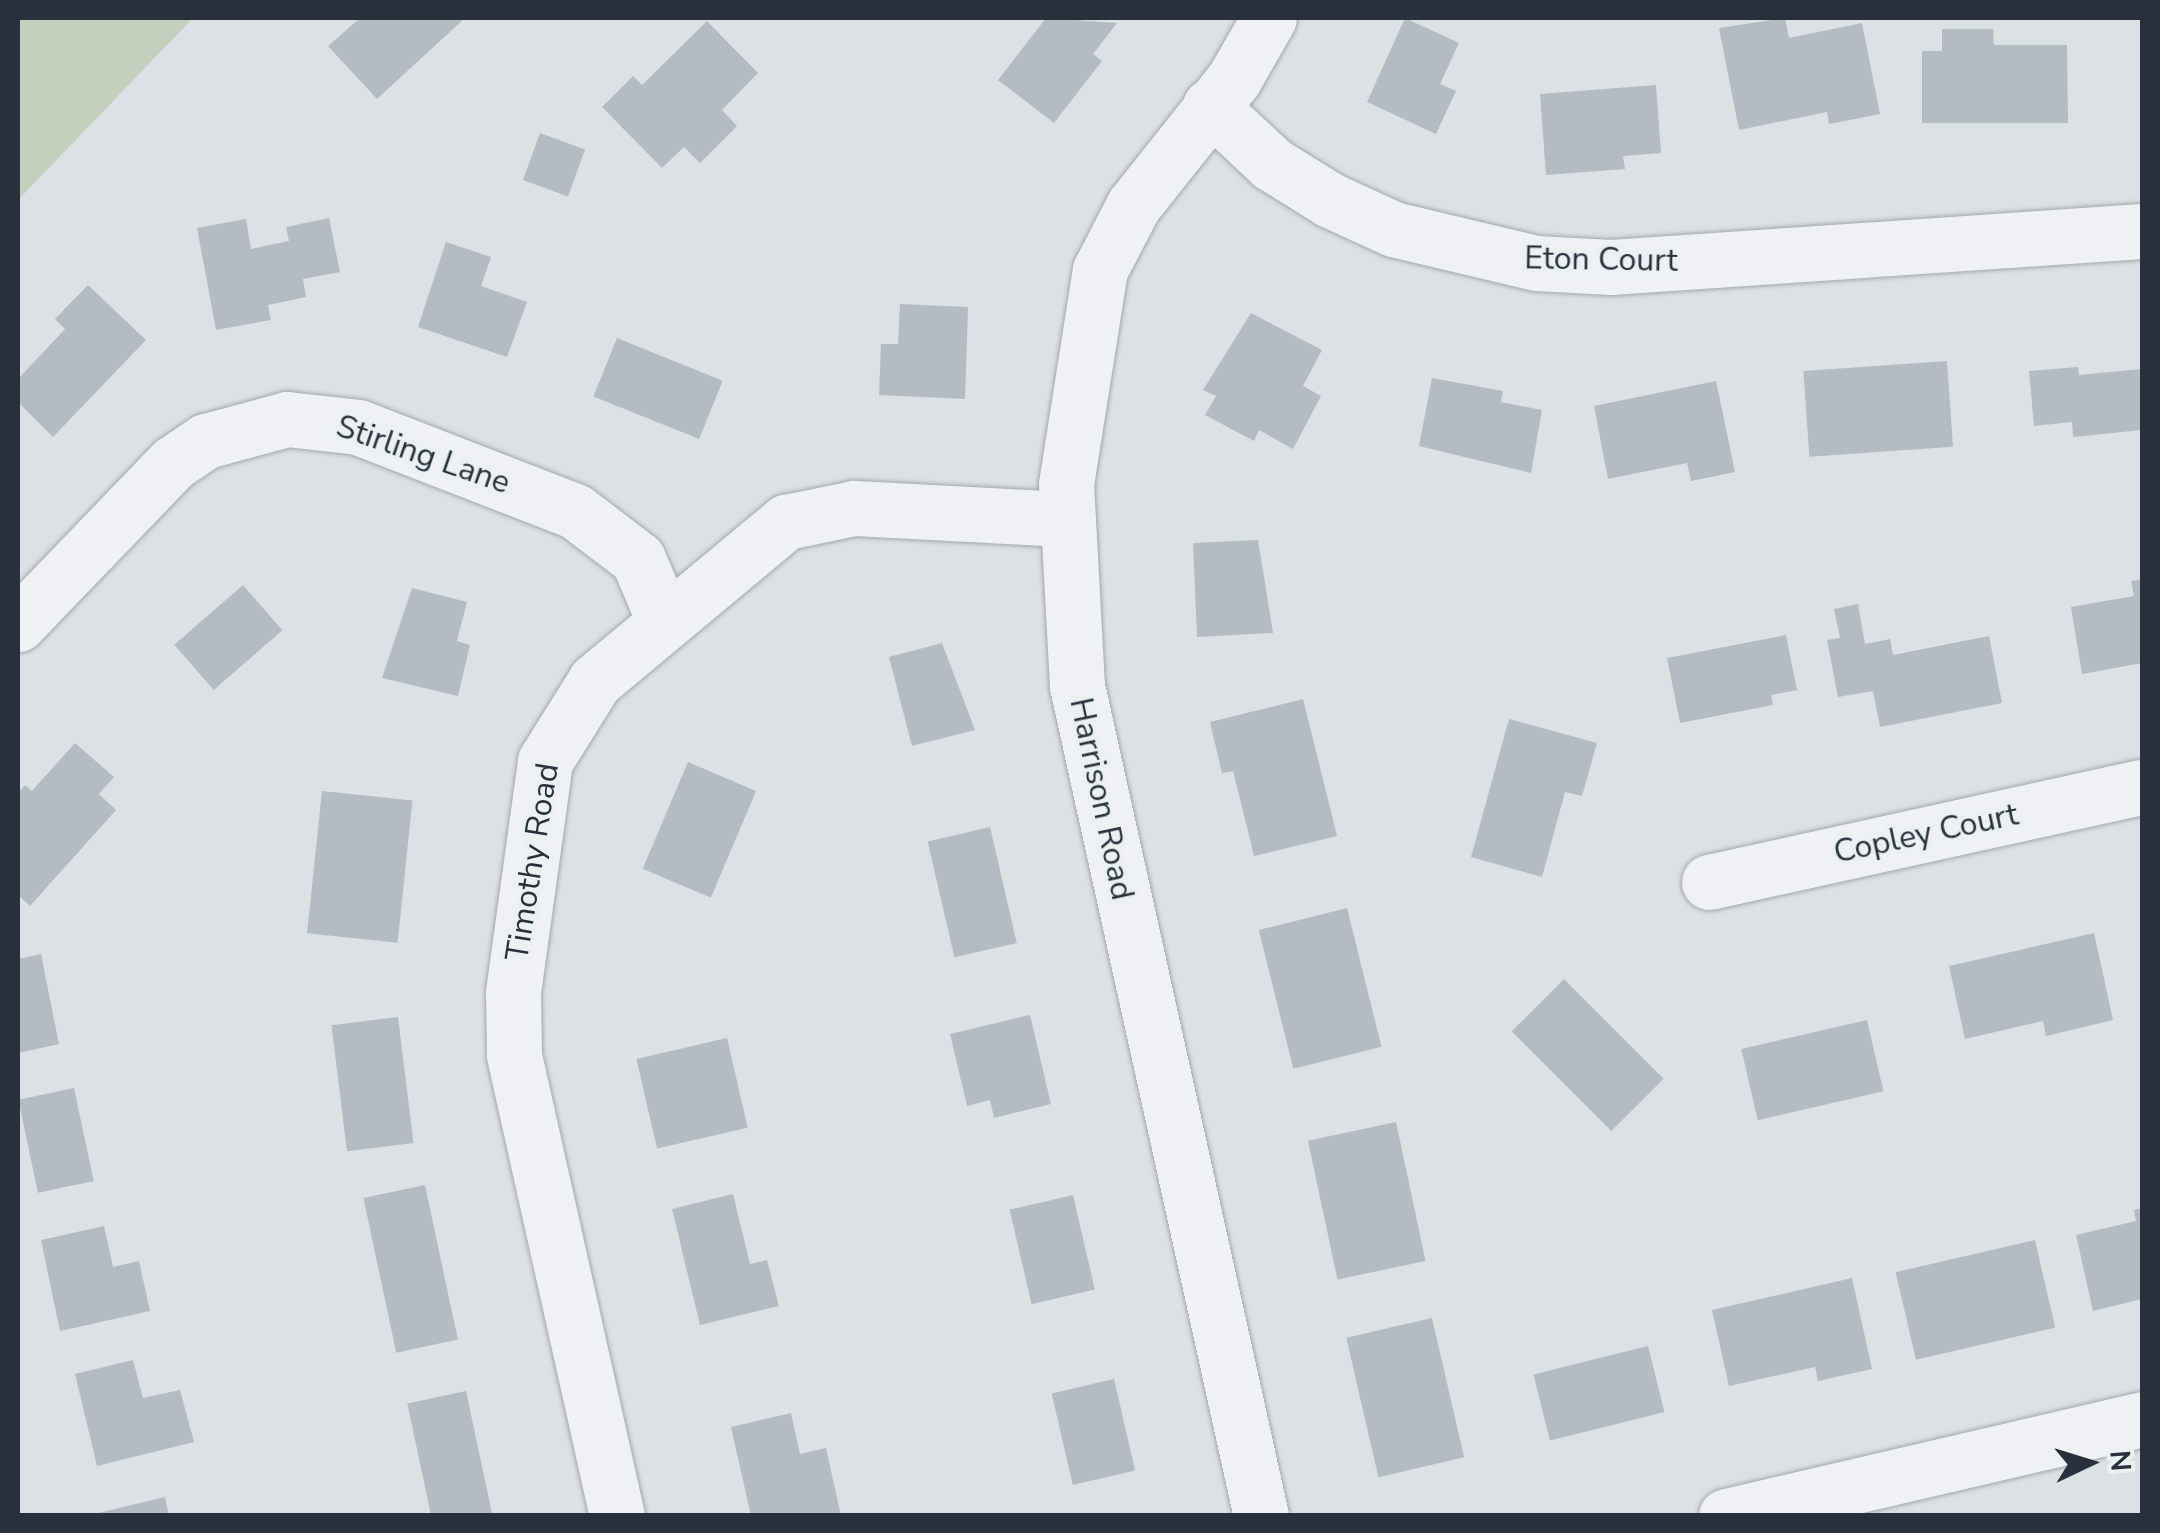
<!DOCTYPE html>
<style>
body{margin:0}
#map{position:relative;width:2160px;height:1533px;overflow:hidden;background:#dce1e5;font-family:"Nunito Sans",sans-serif}
div>[style]{position:absolute}
.green>*{inset:0;background:#c4cfbe}
.building>*{inset:0;background:#b4bbc2;transform-origin:0 0}
.roads{filter:drop-shadow(0 0 2px #a2a8af) drop-shadow(0 0 2px #a2a8af)}
.minor>*{height:55px;margin:-27.5px;padding:0 27.5px;transform-origin:27.5px;border-radius:27.5px;background:#eff1f4}
span{translate:-50% -50%;white-space:nowrap;text-align:center;line-height:1.15;-webkit-text-stroke:9px #ebf0f3;paint-order:stroke}
.street-label{font-size:32px;color:#27303b}
.frame{position:absolute;inset:0;border:20px solid #27303b;pointer-events:none}
.north{position:absolute;left:2040px;top:1413px;width:100px;height:100px;-webkit-text-stroke:8px #ebf0f3;paint-order:stroke;rotate:86deg;font-size:28px;font-weight:700;line-height:40px;text-align:center;color:#27303b}
.north::after{content:'';display:block;margin:auto;width:35px;height:45px;background:#27303b;clip-path:polygon(50% 0,100% 100%,50% 72%,0 100%)}
</style>
<div id="map">
<div class="green">
<div style="clip-path:polygon(18px 18px,193px 18px,18px 200px)"></div>
</div>
<div class="building">
<div style="clip-path:polygon(360px 18px,465px 18px,377px 99px,328px 46px)"></div>
<div style="clip-path:polygon(1046px 18px,1117px 23px,1093px 54px,1102px 61px,1054px 123px,998px 80px)"></div>
<div style="clip-path:polygon(1405px 18px,1459px 43px,1440px 84px,1456px 91px,1436px 134px,1367px 102px)"></div>
<div style="clip-path:polygon(1785px 18px,1789px 38px,1862px 23px,1880px 114px,1829px 124px,1827px 112px,1739px 130px,1719px 28px)"></div>
<div style="clip-path:polygon(707px 21px,758px 73px,722px 110px,737px 126px,700px 163px,684px 147px,662px 168px,602px 107px,633px 76px,642px 85px)"></div>
<div style="clip-path:polygon(1942px 29px,1993px 29px,1994px 45px,2067px 45px,2068px 123px,1922px 123px,1922px 51px,1942px 51px)"></div>
<div style="clip-path:polygon(1656px 85px,1661px 153px,1623px 156px,1625px 169px,1546px 175px,1540px 94px)"></div>
<div style="left:540px;top:133px;width:48px;height:50px;rotate:20deg"></div>
<div style="clip-path:polygon(329px 218px,340px 272px,303px 279px,306px 297px,268px 305px,271px 320px,216px 330px,197px 228px,246px 219px,251px 249px,289px 241px,286px 227px)"></div>
<div style="clip-path:polygon(446px 242px,491px 257px,481px 286px,527px 302px,507px 357px,418px 327px)"></div>
<div style="clip-path:polygon(88px 285px,146px 340px,53px 437px,18px 402px,18px 379px,65px 329px,55px 319px)"></div>
<div style="clip-path:polygon(900px 304px,968px 307px,965px 399px,879px 395px,881px 344px,898px 344px)"></div>
<div style="clip-path:polygon(1251px 313px,1322px 350px,1303px 386px,1321px 396px,1293px 449px,1259px 430px,1254px 441px,1205px 415px,1216px 396px,1203px 390px)"></div>
<div style="left:617px;top:338px;width:114px;height:63px;rotate:22deg"></div>
<div style="left:1947px;top:361px;width:86px;height:144px;rotate:86deg"></div>
<div style="clip-path:polygon(2078px 367px,2079px 375px,2142px 369px,2142px 430px,2073px 437px,2072px 422px,2034px 426px,2029px 371px)"></div>
<div style="clip-path:polygon(1432px 378px,1503px 391px,1501px 402px,1542px 410px,1531px 473px,1419px 446px)"></div>
<div style="clip-path:polygon(1716px 381px,1735px 472px,1691px 481px,1687px 463px,1608px 479px,1594px 406px)"></div>
<div style="clip-path:polygon(1258px 540px,1273px 633px,1197px 637px,1193px 543px)"></div>
<div style="clip-path:polygon(2142px 579px,2142px 663px,2082px 674px,2071px 607px,2134px 596px,2131px 581px)"></div>
<div style="left:243px;top:585px;width:60px;height:91px;rotate:49deg"></div>
<div style="clip-path:polygon(412px 588px,467px 602px,457px 641px,470px 645px,458px 696px,382px 678px)"></div>
<div style="clip-path:polygon(1858px 604px,1865px 644px,1890px 639px,1893px 655px,1989px 636px,2002px 703px,1880px 727px,1873px 691px,1838px 697px,1827px 640px,1840px 638px,1834px 609px)"></div>
<div style="clip-path:polygon(1786px 635px,1797px 690px,1771px 695px,1773px 705px,1680px 723px,1667px 658px)"></div>
<div style="clip-path:polygon(942px 643px,975px 730px,912px 746px,889px 657px)"></div>
<div style="clip-path:polygon(1303px 699px,1337px 836px,1254px 856px,1233px 771px,1222px 773px,1210px 722px)"></div>
<div style="clip-path:polygon(1509px 719px,1597px 743px,1582px 796px,1565px 792px,1542px 877px,1471px 857px)"></div>
<div style="clip-path:polygon(75px 743px,114px 777px,99px 794px,116px 810px,30px 906px,18px 895px,18px 793px,25px 785px,32px 791px)"></div>
<div style="left:688px;top:762px;width:74px;height:116px;rotate:23deg"></div>
<div style="left:322px;top:791px;width:91px;height:143px;rotate:6deg"></div>
<div style="left:990px;top:827px;width:119px;height:64px;rotate:77deg"></div>
<div style="left:1347px;top:908px;width:143px;height:91px;rotate:76deg"></div>
<div style="clip-path:polygon(2094px 933px,2113px 1020px,2046px 1036px,2043px 1021px,1965px 1039px,1949px 966px)"></div>
<div style="clip-path:polygon(41px 954px,59px 1044px,18px 1053px,18px 959px)"></div>
<div style="left:1564px;top:979px;width:141px;height:74px;rotate:45deg"></div>
<div style="clip-path:polygon(1030px 1015px,1051px 1104px,994px 1118px,990px 1100px,967px 1106px,950px 1034px)"></div>
<div style="left:398px;top:1017px;width:127px;height:67px;rotate:83deg"></div>
<div style="left:1867px;top:1020px;width:73px;height:129px;rotate:77deg"></div>
<div style="left:727px;top:1038px;width:92px;height:93px;rotate:77deg"></div>
<div style="left:74px;top:1088px;width:95px;height:57px;rotate:78deg"></div>
<div style="left:1396px;top:1122px;width:142px;height:90px;rotate:78deg"></div>
<div style="left:425px;top:1185px;width:158px;height:63px;rotate:78deg"></div>
<div style="clip-path:polygon(733px 1194px,750px 1264px,767px 1260px,779px 1306px,700px 1325px,672px 1209px)"></div>
<div style="left:1073px;top:1195px;width:97px;height:65px;rotate:77deg"></div>
<div style="clip-path:polygon(2142px 1208px,2142px 1299px,2093px 1311px,2076px 1235px,2136px 1221px,2134px 1210px)"></div>
<div style="clip-path:polygon(104px 1226px,113px 1267px,139px 1261px,150px 1311px,60px 1331px,41px 1240px)"></div>
<div style="left:2035px;top:1240px;width:90px;height:143px;rotate:77deg"></div>
<div style="clip-path:polygon(1852px 1278px,1872px 1369px,1818px 1381px,1815px 1367px,1729px 1386px,1712px 1310px)"></div>
<div style="left:1432px;top:1318px;width:143px;height:88px;rotate:77deg"></div>
<div style="left:1648px;top:1346px;width:68px;height:118px;rotate:76deg"></div>
<div style="clip-path:polygon(133px 1360px,143px 1398px,180px 1390px,194px 1442px,97px 1466px,75px 1374px)"></div>
<div style="left:1114px;top:1379px;width:94px;height:64px;rotate:77deg"></div>
<div style="left:466px;top:1391px;width:128px;height:60px;rotate:78deg"></div>
<div style="clip-path:polygon(791px 1413px,800px 1454px,826px 1448px,841px 1516px,751px 1516px,731px 1427px)"></div>
<div style="clip-path:polygon(165px 1497px,169px 1516px,94px 1516px,94px 1514px)"></div>
</div>
<div class="roads">
<div class="minor">
<div style="left:1210px;top:106px;width:85px;rotate:43.1deg"></div>
<div style="left:1272px;top:164px;width:68px;rotate:31.8deg"></div>
<div style="left:1330px;top:200px;width:69px;rotate:24.7deg"></div>
<div style="left:1393px;top:229px;width:147px;rotate:13.4deg"></div>
<div style="left:1536px;top:263px;width:75px;rotate:3.1deg"></div>
<div style="left:1611px;top:267px;width:532px;rotate:-3.88deg"></div>
<div style="left:18px;top:624px;width:223px;rotate:-46.1deg"></div>
<div style="left:173px;top:463px;width:40px;rotate:-34deg"></div>
<div style="left:206px;top:441px;width:84px;rotate:-15.2deg"></div>
<div style="left:287px;top:419px;width:71px;rotate:6.4deg"></div>
<div style="left:358px;top:427px;width:233px;rotate:21.2deg"></div>
<div style="left:575px;top:511px;width:79px;rotate:37.3deg"></div>
<div style="left:638px;top:559px;width:69px;rotate:67.1deg"></div>
<div style="left:1709px;top:882px;width:443px;rotate:-12.4deg"></div>
<div style="left:617px;top:1516px;width:473px;rotate:-102.6deg"></div>
<div style="left:514px;top:1054px;width:62px;rotate:-90.9deg"></div>
<div style="left:513px;top:992px;width:233px;rotate:-82.1deg"></div>
<div style="left:545px;top:761px;width:94px;rotate:-58deg"></div>
<div style="left:595px;top:681px;width:249px;rotate:-39.8deg"></div>
<div style="left:786px;top:522px;width:69px;rotate:-11.6deg"></div>
<div style="left:854px;top:508px;width:212px;rotate:3deg"></div>
<div style="left:1261px;top:1516px;width:850px;rotate:-102.5deg"></div>
<div style="left:1077px;top:686px;width:202px;rotate:-93.1deg"></div>
<div style="left:1066px;top:484px;width:217px;rotate:-81deg"></div>
<div style="left:1100px;top:270px;width:72px;rotate:-62.7deg"></div>
<div style="left:1133px;top:206px;width:162px;rotate:-51.5deg"></div>
<div style="left:1234px;top:79px;width:70px;rotate:-60.2deg"></div>
<div style="left:1726px;top:1516px;width:427px;rotate:-13.1deg"></div>
</div>
</div>
<div class="street-label">
<span style="left:1601px;top:260px;rotate:1deg">Eton Court</span>
<span style="left:423px;top:455px;rotate:19deg">Stirling Lane</span>
<span style="left:1101px;top:799px;rotate:78deg">Harrison Road</span>
<span style="left:1926px;top:834px;rotate:-12deg">Copley Court</span>
<span style="left:533px;top:862px;rotate:-81deg">Timothy Road</span>
</div>
<div class="frame"></div>
<div class="north">N</div>
</div>
